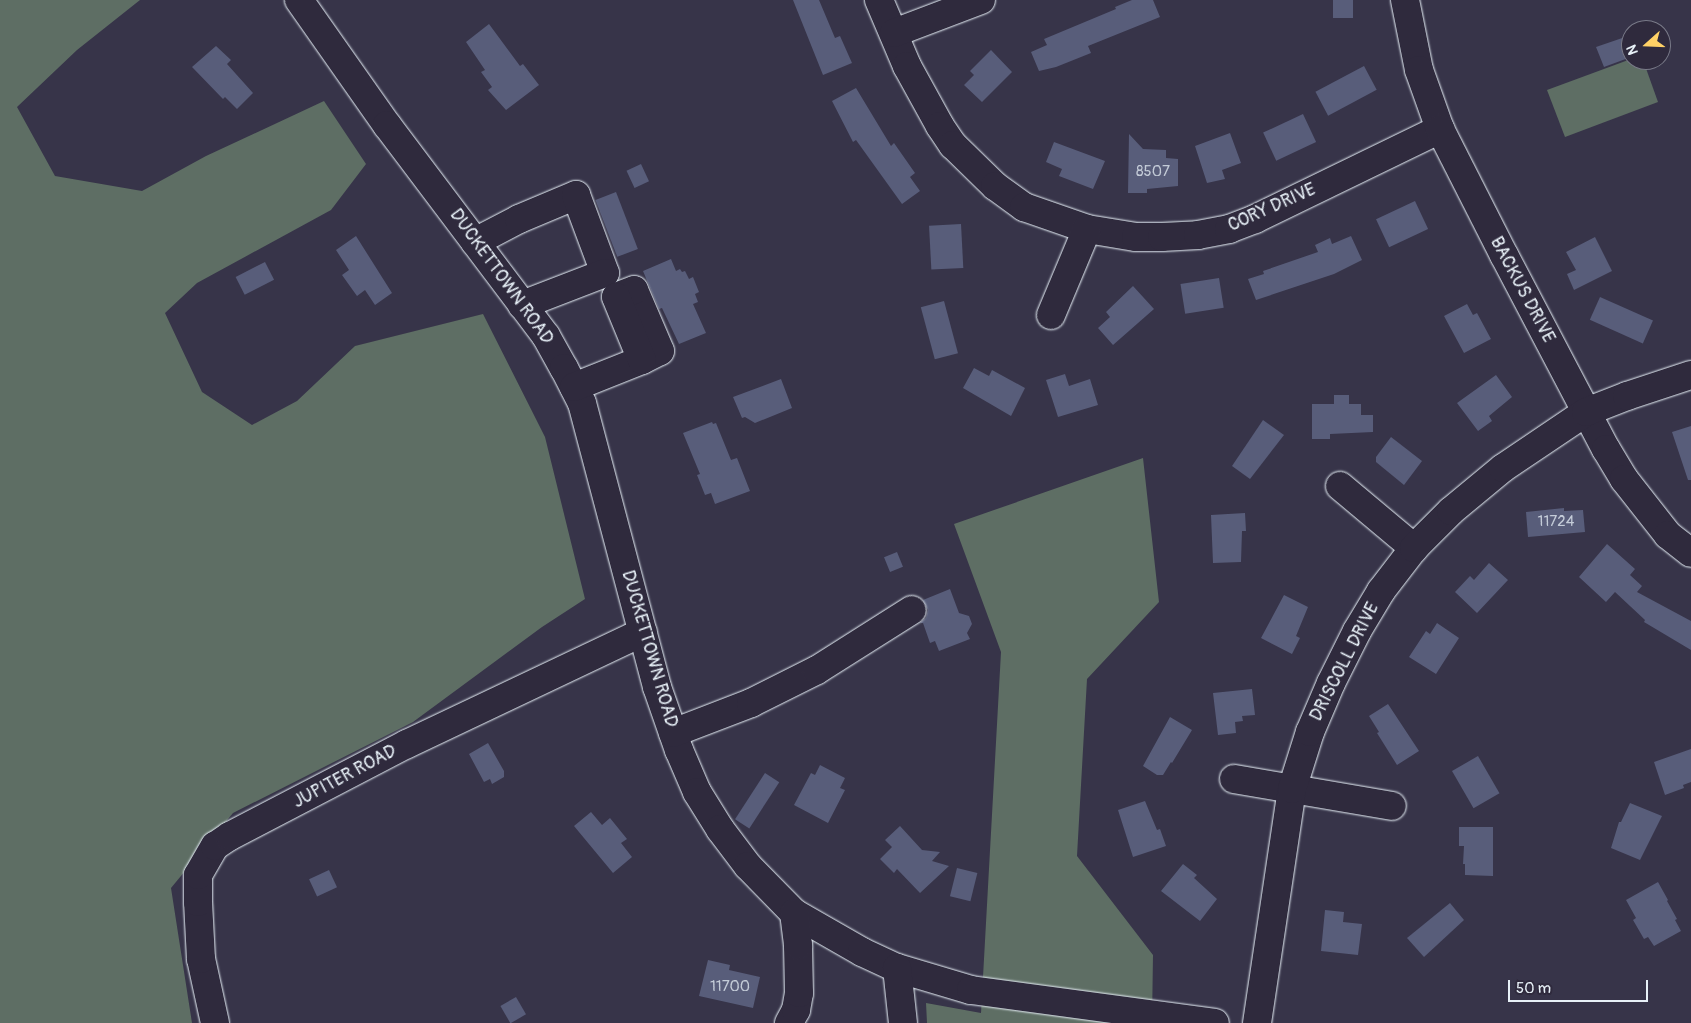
<!DOCTYPE html>
<style>
body{margin:0}
#map{position:relative;width:1691px;height:1023px;overflow:hidden;background:#373449;font-family:Pangolin,sans-serif}
div>[style]{position:absolute}
.green>*{inset:0;background:#5e6e64}
.building>*{inset:0;background:#585d7a;transform-origin:0 0}
.roads{filter:drop-shadow(0 0 1px #e8f1f8) drop-shadow(0 0 1px #e8f1f8)}
.minor>*{height:28px;margin:-14px;padding:0 14px;transform-origin:14px;border-radius:14px;background:#2f2a3d}
span{translate:-50% -50%;white-space:nowrap;text-align:center;line-height:1.15;-webkit-text-stroke:4px #2f2a3d;paint-order:stroke}
.number-label{font-size:15px;color:#c4ccd8}
.number-label span{-webkit-text-stroke-width:0}
.street-label{font-size:18px;color:#e8f1f8}
.north{position:absolute;left:1621px;top:20px;width:50px;height:50px;box-sizing:border-box;background:#2f2a3d;border:1px solid #797a88;border-radius:50%;rotate:250deg;font-size:14px;font-weight:700;line-height:20px;text-align:center;color:#e8f1f8}
.north::after{content:'';display:block;margin:auto;width:18px;height:22px;background:#ffd166;clip-path:polygon(50% 0,100% 100%,50% 72%,0 100%)}
.scale{position:absolute;left:1508px;top:980px;width:140px;height:22px;box-sizing:border-box;border:2px solid #e8f1f8;border-top:0;padding-left:6px;font-size:15px;line-height:18px;white-space:nowrap;color:#e8f1f8;-webkit-text-stroke:4px #2f2a3d;paint-order:stroke}
</style>
<div id="map">
<div class="green">
<div style="clip-path:polygon(0 0,140px 0,77px 50px,17px 107px,55px 176px,142px 191px,206px 156px,324px 101px,366px 164px,331px 210px,197px 283px,165px 313px,202px 392px,252px 425px,297px 401px,355px 346px,483px 314px,545px 437px,585px 599px,542px 627px,413px 722px,233px 813px,171px 888px,192px 1023px,0 1023px)"></div>
<div style="clip-path:polygon(1631px 59px,1643px 60px,1658px 102px,1565px 137px,1547px 90px)"></div>
<div style="clip-path:polygon(1143px 458px,1159px 602px,1087px 679px,1077px 856px,1153px 955px,1152px 1023px,927px 1023px,926px 1003px,981px 1013px,1001px 652px,954px 524px)"></div>
</div>
<div class="building">
<div style="clip-path:polygon(793px 0,819px 0,835px 38px,840px 36px,852px 63px,823px 75px)"></div>
<div style="clip-path:polygon(1132px 0,1153px 0,1160px 17px,1088px 46px,1091px 53px,1056px 67px,1039px 71px,1031px 52px,1047px 45px,1044px 39px,1116px 9px,1115px 7px)"></div>
<div style="left:1333px;top:0;width:20px;height:18px"></div>
<div style="clip-path:polygon(489px 24px,520px 66px,523px 64px,539px 85px,506px 110px,488px 90px,492px 87px,481px 72px,485px 70px,466px 42px)"></div>
<div style="clip-path:polygon(1631px 35px,1631px 57px,1604px 67px,1596px 47px)"></div>
<div style="clip-path:polygon(216px 46px,231px 60px,227px 64px,253px 93px,237px 109px,225px 97px,223px 99px,192px 67px)"></div>
<div style="clip-path:polygon(991px 50px,1012px 72px,982px 102px,964px 85px,974px 75px,970px 71px)"></div>
<div style="left:1364px;top:66px;width:27px;height:55px;rotate:62deg"></div>
<div style="clip-path:polygon(856px 88px,891px 146px,894px 143px,915px 173px,910px 177px,920px 191px,902px 204px,856px 140px,853px 142px,832px 101px)"></div>
<div style="left:1303px;top:114px;width:31px;height:44px;rotate:65deg"></div>
<div style="clip-path:polygon(1230px 133px,1241px 163px,1222px 170px,1225px 179px,1207px 183px,1195px 146px)"></div>
<div style="clip-path:polygon(1129px 134px,1143px 149px,1166px 150px,1166px 158px,1178px 159px,1178px 186px,1147px 189px,1147px 193px,1128px 193px)"></div>
<div style="clip-path:polygon(1054px 142px,1105px 161px,1093px 189px,1059px 176px,1062px 169px,1046px 162px)"></div>
<div style="left:641px;top:164px;width:19px;height:16px;rotate:65deg"></div>
<div style="left:616px;top:192px;width:61px;height:22px;rotate:69deg"></div>
<div style="left:1415px;top:201px;width:31px;height:43px;rotate:65deg"></div>
<div style="left:961px;top:224px;width:44px;height:32px;rotate:87deg"></div>
<div style="clip-path:polygon(356px 236px,392px 293px,375px 305px,365px 290px,357px 296px,342px 275px,349px 270px,336px 250px)"></div>
<div style="clip-path:polygon(1351px 236px,1362px 260px,1334px 274px,1256px 300px,1248px 279px,1264px 274px,1263px 271px,1318px 252px,1315px 245px,1330px 238px,1332px 244px)"></div>
<div style="clip-path:polygon(1595px 237px,1612px 271px,1574px 290px,1567px 274px,1576px 270px,1566px 252px)"></div>
<div style="clip-path:polygon(671px 259px,676px 271px,680px 269px,682px 272px,685px 271px,689px 279px,693px 277px,699px 292px,695px 294px,698px 302px,693px 304px,706px 333px,679px 344px,662px 308px,659px 309px,643px 271px)"></div>
<div style="left:265px;top:262px;width:20px;height:33px;rotate:63deg"></div>
<div style="left:1219px;top:278px;width:30px;height:39px;rotate:81deg"></div>
<div style="clip-path:polygon(1133px 286px,1154px 309px,1113px 345px,1098px 328px,1110px 317px,1106px 312px)"></div>
<div style="left:1600px;top:297px;width:58px;height:25px;rotate:24deg"></div>
<div style="left:944px;top:301px;width:54px;height:24px;rotate:75deg"></div>
<div style="clip-path:polygon(1467px 304px,1473px 315px,1477px 313px,1491px 339px,1464px 353px,1444px 316px)"></div>
<div style="clip-path:polygon(974px 368px,989px 376px,992px 370px,1025px 388px,1011px 416px,963px 388px)"></div>
<div style="clip-path:polygon(1065px 374px,1069px 386px,1090px 379px,1098px 405px,1058px 417px,1046px 380px)"></div>
<div style="clip-path:polygon(1496px 375px,1512px 397px,1489px 416px,1492px 421px,1478px 431px,1457px 403px)"></div>
<div style="clip-path:polygon(781px 379px,792px 408px,755px 423px,745px 417px,742px 418px,733px 397px)"></div>
<div style="clip-path:polygon(1334px 395px,1349px 395px,1349px 404px,1361px 404px,1361px 415px,1373px 415px,1373px 432px,1330px 434px,1330px 439px,1312px 439px,1312px 404px,1334px 404px)"></div>
<div style="clip-path:polygon(1263px 420px,1284px 435px,1250px 479px,1232px 466px)"></div>
<div style="clip-path:polygon(712px 422px,713px 424px,716px 423px,731px 460px,737px 458px,750px 491px,715px 504px,711px 493px,705px 495px,697px 475px,700px 474px,683px 433px)"></div>
<div style="clip-path:polygon(1691px 426px,1691px 480px,1688px 480px,1672px 432px)"></div>
<div style="clip-path:polygon(1391px 437px,1422px 461px,1404px 485px,1376px 462px,1376px 457px)"></div>
<div style="clip-path:polygon(1564px 508px,1564px 511px,1583px 510px,1585px 532px,1528px 537px,1526px 512px)"></div>
<div style="clip-path:polygon(1245px 513px,1246px 531px,1242px 531px,1241px 562px,1213px 563px,1211px 515px)"></div>
<div style="clip-path:polygon(1607px 544px,1635px 569px,1630px 575px,1642px 586px,1637px 592px,1691px 621px,1691px 650px,1644px 622px,1645px 620px,1615px 592px,1606px 602px,1579px 577px)"></div>
<div style="left:897px;top:552px;width:16px;height:14px;rotate:68deg"></div>
<div style="clip-path:polygon(1489px 563px,1508px 580px,1477px 613px,1455px 592px,1470px 576px,1474px 580px)"></div>
<div style="clip-path:polygon(950px 589px,959px 613px,969px 616px,972px 624px,967px 633px,970px 639px,939px 651px,935px 641px,930px 643px,923px 623px,920px 623px,926px 618px,928px 610px,923px 600px)"></div>
<div style="clip-path:polygon(1284px 595px,1308px 607px,1296px 636px,1300px 638px,1292px 654px,1261px 638px)"></div>
<div style="clip-path:polygon(1437px 623px,1459px 638px,1436px 674px,1409px 657px,1426px 631px,1430px 634px)"></div>
<div style="clip-path:polygon(1252px 689px,1255px 715px,1242px 716px,1243px 721px,1235px 722px,1236px 733px,1218px 735px,1213px 693px)"></div>
<div style="clip-path:polygon(1388px 704px,1419px 751px,1397px 765px,1377px 733px,1379px 732px,1369px 716px)"></div>
<div style="clip-path:polygon(1170px 717px,1192px 730px,1172px 763px,1171px 762px,1163px 775px,1157px 775px,1143px 766px)"></div>
<div style="clip-path:polygon(488px 743px,504px 771px,504px 777px,492px 784px,490px 779px,484px 782px,469px 754px)"></div>
<div style="clip-path:polygon(1691px 749px,1691px 782px,1683px 785px,1684px 788px,1665px 795px,1654px 762px)"></div>
<div style="left:1478px;top:756px;width:43px;height:30px;rotate:60deg"></div>
<div style="clip-path:polygon(820px 765px,845px 778px,840px 788px,845px 790px,828px 823px,794px 805px,811px 773px,815px 775px)"></div>
<div style="left:765px;top:773px;width:17px;height:55px;rotate:33deg"></div>
<div style="clip-path:polygon(1145px 801px,1157px 830px,1160px 829px,1166px 846px,1133px 857px,1118px 810px)"></div>
<div style="clip-path:polygon(1630px 803px,1662px 816px,1640px 860px,1611px 848px,1619px 822px,1621px 822px)"></div>
<div style="clip-path:polygon(591px 812px,602px 825px,610px 818px,627px 839px,621px 843px,632px 857px,613px 873px,574px 826px)"></div>
<div style="clip-path:polygon(900px 826px,922px 850px,940px 852px,932px 861px,949px 866px,920px 893px,897px 869px,894px 873px,880px 859px,892px 847px,885px 840px)"></div>
<div style="clip-path:polygon(1459px 827px,1493px 827px,1493px 876px,1465px 875px,1465px 864px,1463px 864px,1464px 846px,1459px 846px)"></div>
<div style="clip-path:polygon(1183px 864px,1197px 875px,1194px 878px,1217px 899px,1200px 921px,1161px 891px)"></div>
<div style="left:957px;top:868px;width:21px;height:29px;rotate:14deg"></div>
<div style="left:329px;top:870px;width:19px;height:22px;rotate:65deg"></div>
<div style="clip-path:polygon(1658px 882px,1668px 900px,1667px 901px,1677px 919px,1675px 920px,1681px 931px,1654px 946px,1648px 937px,1644px 939px,1633px 920px,1636px 918px,1626px 900px)"></div>
<div style="clip-path:polygon(1450px 903px,1464px 920px,1424px 957px,1407px 938px)"></div>
<div style="clip-path:polygon(1325px 910px,1344px 912px,1343px 922px,1362px 924px,1358px 955px,1321px 951px)"></div>
<div style="clip-path:polygon(708px 960px,730px 965px,729px 970px,760px 977px,753px 1008px,699px 996px)"></div>
<div style="left:516px;top:997px;width:20px;height:18px;rotate:60deg"></div>
</div>
<div class="roads">
<div class="minor">
<div style="left:299px;top:0;width:153px;rotate:54.9deg"></div>
<div style="left:387px;top:125px;width:264px;rotate:53deg"></div>
<div style="left:546px;top:336px;width:37px;rotate:61deg"></div>
<div style="left:564px;top:368px;width:39px;rotate:63deg"></div>
<div style="left:582px;top:403px;width:294px;rotate:75.2deg"></div>
<div style="left:657px;top:687px;width:67px;rotate:70.8deg"></div>
<div style="left:679px;top:750px;width:46px;rotate:66.8deg"></div>
<div style="left:697px;top:792px;width:44px;rotate:58.1deg"></div>
<div style="left:720px;top:829px;width:46px;rotate:52.9deg"></div>
<div style="left:748px;top:866px;width:66px;rotate:45.6deg"></div>
<div style="left:794px;top:913px;width:78px;rotate:29.8deg"></div>
<div style="left:862px;top:952px;width:38px;rotate:25deg"></div>
<div style="left:897px;top:968px;width:77px;rotate:16.6deg"></div>
<div style="left:971px;top:990px;width:246px;rotate:7.7deg"></div>
<div style="left:879px;top:0;width:72px;rotate:67deg"></div>
<div style="left:907px;top:66px;width:68px;rotate:61.2deg"></div>
<div style="left:940px;top:126px;width:23px;rotate:56deg"></div>
<div style="left:953px;top:145px;width:59px;rotate:44.3deg"></div>
<div style="left:995px;top:186px;width:36px;rotate:36deg"></div>
<div style="left:1024px;top:207px;width:67px;rotate:19.2deg"></div>
<div style="left:1087px;top:229px;width:50px;rotate:9.3deg"></div>
<div style="left:1136px;top:237px;width:26px"></div>
<div style="left:1162px;top:237px;width:36px;rotate:-3deg"></div>
<div style="left:1198px;top:235px;width:32px;rotate:-11deg"></div>
<div style="left:1229px;top:229px;width:28px;rotate:-21deg"></div>
<div style="left:1255px;top:219px;width:206px;rotate:-25.9deg"></div>
<div style="left:1405px;top:0;width:71px;rotate:78.7deg"></div>
<div style="left:1419px;top:70px;width:63px;rotate:70.4deg"></div>
<div style="left:1440px;top:129px;width:141px;rotate:63.1deg"></div>
<div style="left:1504px;top:255px;width:219px;rotate:62.3deg"></div>
<div style="left:1606px;top:449px;width:35px;rotate:59deg"></div>
<div style="left:1624px;top:479px;width:71px;rotate:51.8deg"></div>
<div style="left:1668px;top:535px;width:29px;rotate:38deg"></div>
<div style="left:894px;top:33px;width:93px;rotate:-20.8deg"></div>
<div style="left:475px;top:242px;width:50px;rotate:-27.6deg"></div>
<div style="left:519px;top:219px;width:62px;rotate:-22.8deg"></div>
<div style="left:576px;top:195px;width:83px;rotate:69.6deg"></div>
<div style="left:605px;top:273px;width:89px;rotate:158.9deg"></div>
<div style="left:1051px;top:315px;width:93px;rotate:-67.3deg"></div>
<div style="left:574px;top:387px;width:73px;rotate:-21.7deg"></div>
<div style="left:642px;top:360px;width:20px;rotate:-27deg"></div>
<div style="left:660px;top:351px;width:66px;rotate:-113.1deg"></div>
<div style="left:634px;top:290px;width:19px;rotate:159deg"></div>
<div style="left:616px;top:297px;width:68px;rotate:67.6deg"></div>
<div style="left:1340px;top:486px;width:97px;rotate:40deg"></div>
<div style="left:673px;top:733px;width:84px;rotate:-21deg"></div>
<div style="left:751px;top:703px;width:74px;rotate:-26.6deg"></div>
<div style="left:817px;top:670px;width:112px;rotate:-32.3deg"></div>
<div style="left:1234px;top:779px;width:160px;rotate:9.7deg"></div>
<div style="left:897px;top:968px;width:55px;rotate:83.8deg"></div>
<div style="left:215px;top:1023px;width:66px;rotate:-102.3deg"></div>
<div style="left:201px;top:959px;width:57px;rotate:-93deg"></div>
<div style="left:198px;top:902px;width:27px;rotate:-90deg"></div>
<div style="left:198px;top:875px;width:34px;rotate:-60deg"></div>
<div style="left:215px;top:846px;width:18px;rotate:-34deg"></div>
<div style="left:230px;top:836px;width:199px;rotate:-27.5deg"></div>
<div style="left:407px;top:744px;width:261px;rotate:-25.4deg"></div>
<div style="left:789px;top:1023px;width:15px;rotate:-62deg"></div>
<div style="left:796px;top:1010px;width:17px;rotate:-80deg"></div>
<div style="left:799px;top:993px;width:48px;rotate:-91.2deg"></div>
<div style="left:798px;top:945px;width:32px;rotate:-97deg"></div>
<div style="left:1257px;top:1023px;width:237px;rotate:-81.5deg"></div>
<div style="left:1292px;top:789px;width:60px;rotate:-72.5deg"></div>
<div style="left:1310px;top:732px;width:53px;rotate:-66.8deg"></div>
<div style="left:1331px;top:683px;width:58px;rotate:-63.4deg"></div>
<div style="left:1357px;top:631px;width:47px;rotate:-59deg"></div>
<div style="left:1381px;top:591px;width:54px;rotate:-52.5deg"></div>
<div style="left:1414px;top:548px;width:52px;rotate:-45deg"></div>
<div style="left:1451px;top:511px;width:67px;rotate:-39.6deg"></div>
<div style="left:1503px;top:468px;width:100px;rotate:-34deg"></div>
<div style="left:1586px;top:412px;width:44px;rotate:-21.3deg"></div>
<div style="left:1627px;top:396px;width:67px;rotate:-18.2deg"></div>
</div>
</div>
<div class="number-label">
<span style="left:1153px;top:172px">8507</span>
<span style="left:1556px;top:522px">11724</span>
<span style="left:730px;top:987px">11700</span>
</div>
<div class="street-label">
<span style="left:1272px;top:208px;rotate:-24deg">CORY DRIVE</span>
<span style="left:501px;top:277px;rotate:54deg">DUCKETTOWN ROAD</span>
<span style="left:1522px;top:290px;rotate:62deg">BACKUS DRIVE</span>
<span style="left:649px;top:649px;rotate:74deg">DUCKETTOWN ROAD</span>
<span style="left:1345px;top:662px;rotate:-63deg">DRISCOLL DRIVE</span>
<span style="left:345px;top:777px;rotate:-28deg">JUPITER ROAD</span>
</div>
<div class="north">N</div>
<div class="scale">50 m</div>
</div>
